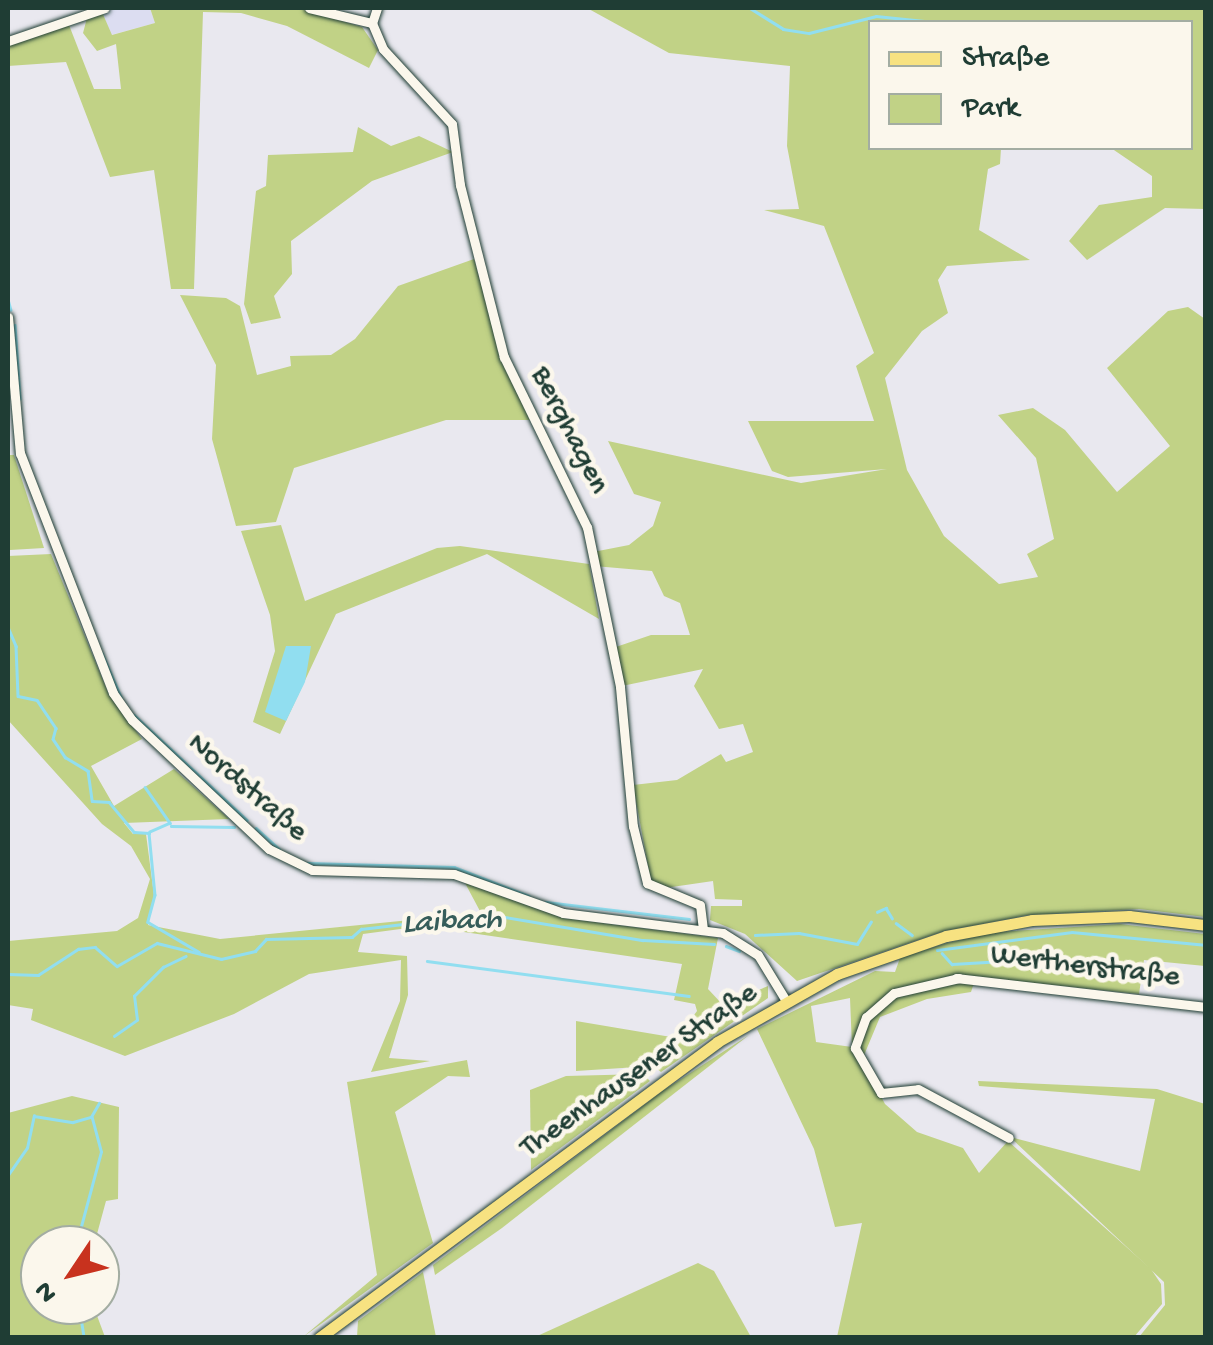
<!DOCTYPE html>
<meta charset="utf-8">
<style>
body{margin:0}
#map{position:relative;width:1213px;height:1345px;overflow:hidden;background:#e9e8ef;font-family:"Gochi Hand",sans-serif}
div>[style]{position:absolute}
.built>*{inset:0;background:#dcddf1}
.green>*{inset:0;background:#c1d286}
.water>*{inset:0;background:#91def0}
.stream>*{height:2.5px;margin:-1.25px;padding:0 1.25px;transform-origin:1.25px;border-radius:1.25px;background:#91def0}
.roads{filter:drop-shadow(0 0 2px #1f3d34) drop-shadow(0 0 2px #1f3d34)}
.minor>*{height:9px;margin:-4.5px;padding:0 4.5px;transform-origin:4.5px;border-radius:4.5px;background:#fbf7ec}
.major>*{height:11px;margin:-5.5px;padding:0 5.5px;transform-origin:5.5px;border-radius:5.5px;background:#f7e281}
span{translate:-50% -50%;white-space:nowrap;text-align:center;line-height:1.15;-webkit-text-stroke:9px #fbf7ec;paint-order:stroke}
.street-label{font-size:30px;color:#1f3d34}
.water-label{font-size:32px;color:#365d5a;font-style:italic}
.frame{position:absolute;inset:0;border:10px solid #1f3d34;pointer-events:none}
.legend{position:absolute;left:868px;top:20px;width:325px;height:130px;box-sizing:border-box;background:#fbf7ec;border:2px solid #a3ada2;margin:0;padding:12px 18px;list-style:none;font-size:30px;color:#1f3d34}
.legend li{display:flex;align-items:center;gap:20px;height:50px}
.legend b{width:50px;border:2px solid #a3ada2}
.north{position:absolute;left:20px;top:1225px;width:100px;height:100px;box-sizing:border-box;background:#fbf7ec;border:2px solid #a3ada2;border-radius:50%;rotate:235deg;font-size:28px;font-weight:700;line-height:40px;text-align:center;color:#1f3d34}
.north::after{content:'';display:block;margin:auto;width:35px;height:45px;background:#c8321e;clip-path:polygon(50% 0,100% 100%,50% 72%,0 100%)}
</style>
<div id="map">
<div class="built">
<div style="clip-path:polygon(116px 8px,150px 8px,155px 23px,111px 35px,102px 12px)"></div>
</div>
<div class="green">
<div style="clip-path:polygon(150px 8px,297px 8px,362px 27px,378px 50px,369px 68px,287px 26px,241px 13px,203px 12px,194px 289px,171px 289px,154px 170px,110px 177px,66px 62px,8px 66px,8px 45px,69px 25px,94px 89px,121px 89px,116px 44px,97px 51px,83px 33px,87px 18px,102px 12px,112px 35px,155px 23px)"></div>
<div style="clip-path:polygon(587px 8px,1205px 8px,1205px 209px,1165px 208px,1087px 260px,1069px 241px,1099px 205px,1152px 197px,1152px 176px,1111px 148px,1190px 148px,1190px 22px,870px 22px,870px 148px,1001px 148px,1000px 164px,988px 169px,979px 230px,1030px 260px,947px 266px,938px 280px,948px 313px,922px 331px,885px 378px,907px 470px,944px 536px,999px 584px,1038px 577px,1027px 554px,1054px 539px,1036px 458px,998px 415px,1033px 408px,1065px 430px,1117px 492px,1170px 446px,1107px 368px,1168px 311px,1188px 307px,1205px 319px,1205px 917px,1139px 909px,1028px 915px,944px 931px,797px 981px,745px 934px,710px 920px,711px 906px,742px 906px,742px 900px,715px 899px,713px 881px,665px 888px,651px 882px,633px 785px,677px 780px,721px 754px,726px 762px,753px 752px,743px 724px,719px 729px,694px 686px,703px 669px,622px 686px,613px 648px,651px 635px,690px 635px,680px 603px,664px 596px,652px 571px,594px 566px,593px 552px,629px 545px,653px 526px,661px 502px,634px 494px,608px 441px,801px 483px,887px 469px,788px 477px,772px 471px,748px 421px,874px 421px,856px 366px,874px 353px,824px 226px,764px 210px,799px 209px,787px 146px,790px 66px,669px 53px)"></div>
<div style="clip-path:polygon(358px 127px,391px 146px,419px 136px,453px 152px,372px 181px,291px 241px,292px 274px,274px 296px,281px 318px,251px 324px,244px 304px,256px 191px,266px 186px,268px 155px,353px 152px)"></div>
<div style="clip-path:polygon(474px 259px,502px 358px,530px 420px,446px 420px,294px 468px,276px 522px,236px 526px,212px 439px,216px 365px,180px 295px,226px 298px,240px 306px,257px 375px,291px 366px,290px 356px,331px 355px,355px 339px,398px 286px)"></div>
<div style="clip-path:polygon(8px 455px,14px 455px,44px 548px,10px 550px)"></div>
<div style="clip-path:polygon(281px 525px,305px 601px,437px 548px,460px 546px,589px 564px,599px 619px,487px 554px,336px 614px,280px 734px,253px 722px,275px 651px,270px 615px,241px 531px)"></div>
<div style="clip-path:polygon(51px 554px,109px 695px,142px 739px,91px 766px,114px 806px,174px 769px,229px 819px,124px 823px,133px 834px,146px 834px,154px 895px,148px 925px,220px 939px,481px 913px,465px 883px,563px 918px,718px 938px,708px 989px,723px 1005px,768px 986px,768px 998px,661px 1072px,653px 1066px,576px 1071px,576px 1021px,677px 1038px,697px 1011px,695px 1004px,674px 1000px,682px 964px,423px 926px,363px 934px,358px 952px,407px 956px,408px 995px,389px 1058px,430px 1061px,371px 1072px,400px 1001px,401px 960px,309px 974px,234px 1014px,125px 1056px,31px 1020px,33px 1009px,8px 1005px,8px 941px,117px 931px,138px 918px,150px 879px,131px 846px,102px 824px,8px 720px,8px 556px)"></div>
<div style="clip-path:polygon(evenodd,1120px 924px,1205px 934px,1205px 966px,1144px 960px,1139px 994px,976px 977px,971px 992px,927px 999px,880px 1017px,862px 1060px,885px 1104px,917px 1132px,963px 1148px,979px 1173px,1008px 1141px,1151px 1269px,1161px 1284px,1162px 1304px,1134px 1337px,837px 1337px,862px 1223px,835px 1227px,814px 1149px,757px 1029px,875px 971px,895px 972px,900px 958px,947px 943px,997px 932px,1120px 924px,850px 998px,852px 1047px,816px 1042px,811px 1006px,850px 998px)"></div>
<div style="clip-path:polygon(749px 1035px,502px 1228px,435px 1275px,433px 1265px,664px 1090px)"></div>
<div style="clip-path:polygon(467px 1060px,470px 1077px,448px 1076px,395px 1112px,433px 1243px,303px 1337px,377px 1275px,347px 1082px)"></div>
<div style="clip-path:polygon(643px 1074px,650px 1081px,531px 1170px,530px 1090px,566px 1076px)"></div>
<div style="clip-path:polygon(978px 1081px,1157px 1089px,1205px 1104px,1205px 1337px,1139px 1337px,1165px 1305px,1164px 1282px,1010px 1137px,1140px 1171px,1155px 1099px,979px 1086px)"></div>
<div style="clip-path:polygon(72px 1096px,119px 1107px,118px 1199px,106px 1201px,94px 1245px,40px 1245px,40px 1305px,93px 1305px,105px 1337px,8px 1337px,8px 1113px)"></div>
<div style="clip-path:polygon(698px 1263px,714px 1271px,751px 1337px,535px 1337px)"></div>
<div style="clip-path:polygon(423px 1272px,436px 1337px,357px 1337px,358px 1321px)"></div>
</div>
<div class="water">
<div style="clip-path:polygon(286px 646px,311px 646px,305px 682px,286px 721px,265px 712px)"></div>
</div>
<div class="stream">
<div style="left:750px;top:8px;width:39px;rotate:32deg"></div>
<div style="left:783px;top:29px;width:26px;rotate:9deg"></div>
<div style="left:809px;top:33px;width:69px;rotate:-14.2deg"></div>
<div style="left:876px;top:16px;width:58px;rotate:5.9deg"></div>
<div style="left:8px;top:299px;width:11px;rotate:75deg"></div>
<div style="left:15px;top:325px;width:74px;rotate:86.1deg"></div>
<div style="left:8px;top:627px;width:21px;rotate:67deg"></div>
<div style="left:16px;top:646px;width:50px;rotate:87.7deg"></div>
<div style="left:18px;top:696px;width:19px;rotate:12deg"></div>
<div style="left:37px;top:700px;width:34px;rotate:56deg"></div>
<div style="left:56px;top:728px;width:11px;rotate:105deg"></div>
<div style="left:53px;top:739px;width:22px;rotate:56deg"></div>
<div style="left:65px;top:757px;width:27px;rotate:31deg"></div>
<div style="left:88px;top:771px;width:30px;rotate:82deg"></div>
<div style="left:92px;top:801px;width:17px;rotate:3deg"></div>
<div style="left:109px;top:802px;width:39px;rotate:50deg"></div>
<div style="left:134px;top:832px;width:15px;rotate:4deg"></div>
<div style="left:149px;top:833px;width:62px;rotate:84.5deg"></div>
<div style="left:155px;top:895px;width:28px;rotate:105deg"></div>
<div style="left:148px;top:922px;width:59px;rotate:30.5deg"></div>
<div style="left:102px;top:653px;width:48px;rotate:66.6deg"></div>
<div style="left:134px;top:715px;width:154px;rotate:42.9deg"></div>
<div style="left:145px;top:787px;width:44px;rotate:55.2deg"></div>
<div style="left:170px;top:823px;width:22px;rotate:156deg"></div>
<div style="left:171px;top:826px;width:63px;rotate:0.9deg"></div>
<div style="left:256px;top:828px;width:31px;rotate:42deg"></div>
<div style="left:308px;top:863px;width:146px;rotate:1.6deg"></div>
<div style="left:454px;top:867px;width:80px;rotate:21.1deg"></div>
<div style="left:546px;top:902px;width:144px;rotate:6.8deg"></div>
<div style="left:877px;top:912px;width:10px;rotate:-24deg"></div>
<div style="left:886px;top:908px;width:12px;rotate:59deg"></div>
<div style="left:896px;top:923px;width:20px;rotate:37deg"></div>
<div style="left:755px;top:935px;width:44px;rotate:-2.6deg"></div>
<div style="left:799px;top:933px;width:59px;rotate:10.7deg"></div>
<div style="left:857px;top:944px;width:26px;rotate:-58deg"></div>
<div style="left:726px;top:946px;width:14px;rotate:21deg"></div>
<div style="left:937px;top:950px;width:136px;rotate:-7.6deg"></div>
<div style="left:1072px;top:932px;width:135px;rotate:5.5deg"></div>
<div style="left:942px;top:953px;width:15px;rotate:48deg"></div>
<div style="left:952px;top:964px;width:51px;rotate:-3.4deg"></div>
<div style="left:427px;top:961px;width:264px;rotate:7.6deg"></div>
<div style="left:1008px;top:962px;width:92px;rotate:8.7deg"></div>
<div style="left:8px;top:974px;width:30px;rotate:2deg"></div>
<div style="left:38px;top:975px;width:48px;rotate:-33deg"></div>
<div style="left:78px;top:949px;width:17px;rotate:-7deg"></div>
<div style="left:95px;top:947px;width:29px;rotate:41deg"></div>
<div style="left:117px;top:966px;width:46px;rotate:-29.9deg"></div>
<div style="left:157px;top:943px;width:66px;rotate:14deg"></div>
<div style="left:221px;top:959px;width:35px;rotate:-13deg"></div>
<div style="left:255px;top:951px;width:16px;rotate:-47deg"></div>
<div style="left:266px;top:939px;width:86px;rotate:-1.3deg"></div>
<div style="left:352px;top:937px;width:12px;rotate:-42deg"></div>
<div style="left:361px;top:929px;width:127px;rotate:-6.8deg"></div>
<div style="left:487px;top:914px;width:158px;rotate:9.5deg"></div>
<div style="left:643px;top:940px;width:71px;rotate:3.2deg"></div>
<div style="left:114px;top:1036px;width:28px;rotate:-35deg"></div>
<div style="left:137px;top:1020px;width:24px;rotate:-97deg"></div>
<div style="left:134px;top:996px;width:41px;rotate:-45deg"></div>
<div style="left:163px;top:967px;width:25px;rotate:-26deg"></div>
<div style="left:8px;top:1175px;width:33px;rotate:-55deg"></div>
<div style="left:27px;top:1148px;width:33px;rotate:-78deg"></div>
<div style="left:34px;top:1116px;width:39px;rotate:9deg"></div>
<div style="left:73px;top:1122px;width:19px;rotate:-16deg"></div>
<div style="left:91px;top:1117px;width:16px;rotate:-60deg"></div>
<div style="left:76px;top:1245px;width:96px;rotate:-75deg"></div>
<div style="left:101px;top:1152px;width:35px;rotate:-105deg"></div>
<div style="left:79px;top:1305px;width:33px;rotate:81deg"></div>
</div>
<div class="roads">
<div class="minor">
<div style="left:309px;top:8px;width:65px;rotate:13.4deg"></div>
<div style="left:377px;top:8px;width:16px;rotate:108deg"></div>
<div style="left:372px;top:23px;width:28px;rotate:67deg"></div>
<div style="left:383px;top:49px;width:102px;rotate:47.4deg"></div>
<div style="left:452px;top:124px;width:62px;rotate:82.5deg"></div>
<div style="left:460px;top:185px;width:178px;rotate:75.7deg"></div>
<div style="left:504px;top:357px;width:189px;rotate:64deg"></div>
<div style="left:587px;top:527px;width:163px;rotate:78.3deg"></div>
<div style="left:620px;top:687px;width:140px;rotate:84.7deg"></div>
<div style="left:633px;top:826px;width:59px;rotate:76.2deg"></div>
<div style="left:647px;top:883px;width:57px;rotate:22.5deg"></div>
<div style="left:700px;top:905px;width:24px;rotate:83deg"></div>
<div style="left:8px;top:41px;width:102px;rotate:-18.8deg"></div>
<div style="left:8px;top:317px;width:137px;rotate:85deg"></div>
<div style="left:20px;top:453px;width:257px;rotate:68.8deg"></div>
<div style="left:113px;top:693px;width:33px;rotate:55deg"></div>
<div style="left:132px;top:720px;width:188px;rotate:43.3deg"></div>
<div style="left:269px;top:849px;width:48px;rotate:26deg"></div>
<div style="left:312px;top:870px;width:142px;rotate:1.6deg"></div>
<div style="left:454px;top:874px;width:116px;rotate:19.7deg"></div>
<div style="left:563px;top:913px;width:161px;rotate:7.1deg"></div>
<div style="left:723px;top:933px;width:41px;rotate:32.2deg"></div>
<div style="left:758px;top:955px;width:52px;rotate:58.5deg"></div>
<div style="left:956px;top:978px;width:252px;rotate:6.6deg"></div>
<div style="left:959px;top:978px;width:67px;rotate:167deg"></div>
<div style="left:894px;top:993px;width:37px;rotate:139deg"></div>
<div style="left:866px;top:1017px;width:33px;rotate:110deg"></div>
<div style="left:855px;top:1048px;width:52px;rotate:60deg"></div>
<div style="left:881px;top:1093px;width:37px;rotate:-6deg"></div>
<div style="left:918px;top:1089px;width:103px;rotate:28.3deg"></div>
</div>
<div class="major">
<div style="left:319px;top:1338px;width:496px;rotate:-36.6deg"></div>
<div style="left:717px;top:1042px;width:138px;rotate:-29.5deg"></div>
<div style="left:837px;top:974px;width:115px;rotate:-19.2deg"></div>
<div style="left:946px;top:936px;width:87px;rotate:-10.5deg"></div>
<div style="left:1032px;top:920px;width:97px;rotate:-2.4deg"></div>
<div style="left:1129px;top:916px;width:78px;rotate:6.7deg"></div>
</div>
</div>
<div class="street-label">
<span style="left:568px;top:431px;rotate:63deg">Berghagen</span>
<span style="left:246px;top:789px;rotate:41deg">Nordstraße</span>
<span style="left:1085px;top:968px;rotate:7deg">Wertherstraße</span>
<span style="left:640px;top:1072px;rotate:-35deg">Theenhausener Straße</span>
</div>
<div class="water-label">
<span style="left:452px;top:923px;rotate:-3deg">Laibach</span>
</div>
<div class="frame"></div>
<ul class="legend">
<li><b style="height:12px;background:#f7e281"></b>Straße</li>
<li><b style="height:28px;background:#c1d286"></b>Park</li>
</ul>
<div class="north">N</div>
</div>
